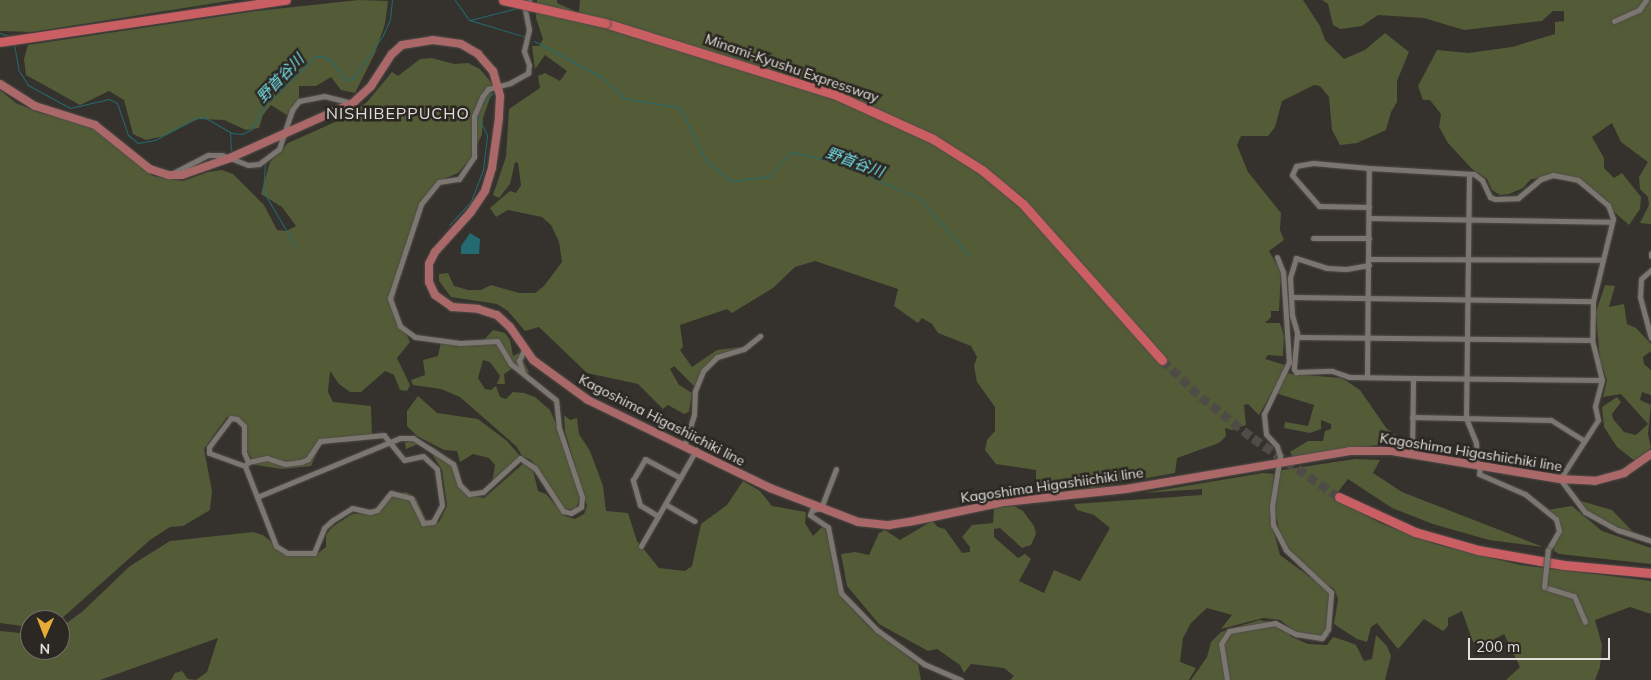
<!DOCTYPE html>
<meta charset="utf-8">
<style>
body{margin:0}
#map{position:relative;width:1651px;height:680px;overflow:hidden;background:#35312c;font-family:Mulish,"Noto Sans JP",sans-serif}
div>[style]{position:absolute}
.green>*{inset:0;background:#535c37}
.water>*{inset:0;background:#236b71}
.stream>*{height:1px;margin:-0.5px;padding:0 0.5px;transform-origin:0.5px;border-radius:0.5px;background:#236b71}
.highway-tunnel>*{height:9px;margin-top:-4.5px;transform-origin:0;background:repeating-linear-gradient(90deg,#4f4b46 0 9px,transparent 0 13.5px)}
.roads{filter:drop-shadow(0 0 1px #504c48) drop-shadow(0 0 1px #504c48)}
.street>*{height:5px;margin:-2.5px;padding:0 2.5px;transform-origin:2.5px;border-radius:2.5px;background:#7c7671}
.primary>*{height:8px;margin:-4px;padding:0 4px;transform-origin:4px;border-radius:4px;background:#aa6869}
.highway>*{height:9px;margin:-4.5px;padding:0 4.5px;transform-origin:4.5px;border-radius:4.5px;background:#c95e63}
.bridges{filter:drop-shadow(0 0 1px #504c48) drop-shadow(0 0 1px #504c48)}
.street-bridge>*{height:5px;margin:-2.5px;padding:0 2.5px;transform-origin:2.5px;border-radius:2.5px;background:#7c7671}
.highway-bridge>*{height:9px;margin:-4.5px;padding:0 4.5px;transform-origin:4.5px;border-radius:4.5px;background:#c95e63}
span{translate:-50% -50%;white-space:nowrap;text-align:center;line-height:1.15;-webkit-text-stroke:5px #2b2722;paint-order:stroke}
.street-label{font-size:14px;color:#e1dedb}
.water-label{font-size:15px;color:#74e0ea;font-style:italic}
.quarter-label{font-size:16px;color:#e1dedb;letter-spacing:1px}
.north{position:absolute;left:20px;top:610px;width:50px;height:50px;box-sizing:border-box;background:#2b2722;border:1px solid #74706c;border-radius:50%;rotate:181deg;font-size:14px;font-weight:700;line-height:20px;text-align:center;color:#e1dedb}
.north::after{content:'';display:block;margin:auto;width:18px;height:22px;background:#e7ac36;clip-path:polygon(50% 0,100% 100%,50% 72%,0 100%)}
.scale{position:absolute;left:1468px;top:638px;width:142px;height:22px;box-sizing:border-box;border:2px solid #e1dedb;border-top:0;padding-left:6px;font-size:15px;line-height:18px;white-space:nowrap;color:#e1dedb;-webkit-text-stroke:4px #2b2722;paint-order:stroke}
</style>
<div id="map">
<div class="green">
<div style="clip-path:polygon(0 0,235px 0,32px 32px,0 31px)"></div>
<div style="clip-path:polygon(359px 0,388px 1px,385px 24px,375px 53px,355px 93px,341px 90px,331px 77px,316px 86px,299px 86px,299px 102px,293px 119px,271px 105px,263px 115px,259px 128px,246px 130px,224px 120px,198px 119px,164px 136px,146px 140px,133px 134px,124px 100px,109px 91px,80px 105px,26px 75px,24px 59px,28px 45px,256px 11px)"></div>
<div style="clip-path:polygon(537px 0,557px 0,557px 3px,579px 13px,580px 0,1303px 0,1320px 26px,1325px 40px,1344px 59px,1365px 50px,1385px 33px,1409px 52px,1397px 81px,1397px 102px,1391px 112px,1386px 130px,1357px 143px,1340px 145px,1332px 130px,1329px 97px,1320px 86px,1314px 85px,1282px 101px,1275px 127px,1268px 136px,1241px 136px,1237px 145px,1248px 172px,1281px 213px,1280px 230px,1284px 240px,1269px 251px,1281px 272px,1279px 311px,1271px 311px,1271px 317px,1265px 323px,1280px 323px,1284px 336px,1283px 356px,1268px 355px,1265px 359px,1285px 365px,1283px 371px,1291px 374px,1342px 378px,1360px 390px,1387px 429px,1396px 434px,1377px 445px,1293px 457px,1290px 452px,1308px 441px,1323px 441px,1325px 431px,1331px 429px,1331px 424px,1321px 420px,1321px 429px,1310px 433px,1284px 428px,1285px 422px,1308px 426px,1314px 405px,1272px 392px,1259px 415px,1248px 404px,1244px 405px,1246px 425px,1232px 430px,1225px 428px,1226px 436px,1219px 443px,1177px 458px,1175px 473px,1076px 491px,1036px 492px,1036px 470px,996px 464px,985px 450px,987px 440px,995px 431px,995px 407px,977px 382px,974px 366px,977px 357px,971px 346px,938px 333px,932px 324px,922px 318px,918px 323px,894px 306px,898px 289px,815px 261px,795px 267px,773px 288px,732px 313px,727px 309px,680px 325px,683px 347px,680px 350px,692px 367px,717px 350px,742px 347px,716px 356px,694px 386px,674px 366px,670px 369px,679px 385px,692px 393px,689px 412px,684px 414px,668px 405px,663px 409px,638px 384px,587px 373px,539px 327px,525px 331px,508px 311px,497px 304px,451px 297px,439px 281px,439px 274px,448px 273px,454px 286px,468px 290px,481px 290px,491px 285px,519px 293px,535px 293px,544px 286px,562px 262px,559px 242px,551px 225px,542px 217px,508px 210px,496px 217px,490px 208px,510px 191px,516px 193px,521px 185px,518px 163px,515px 162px,510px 184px,499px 198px,493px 195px,506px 157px,509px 109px,540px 88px,538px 76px,545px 73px,560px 81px,567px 71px,545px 55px,535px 69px,532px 46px,539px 46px,543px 39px,536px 18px)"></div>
<div style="clip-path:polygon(1322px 0,1651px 0,1651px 224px,1640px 223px,1649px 205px,1648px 197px,1640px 189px,1639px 177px,1648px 162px,1621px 142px,1612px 123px,1592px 137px,1604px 158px,1604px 168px,1614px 178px,1622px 173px,1641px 197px,1640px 209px,1629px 225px,1589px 190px,1567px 178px,1531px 179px,1523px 188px,1509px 194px,1500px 195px,1492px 190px,1487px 179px,1472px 169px,1448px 143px,1439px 127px,1441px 114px,1430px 100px,1423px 100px,1418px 86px,1437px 50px,1468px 53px,1512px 47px,1555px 34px,1555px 22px,1564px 21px,1564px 11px,1553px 11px,1542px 21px,1464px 30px,1424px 18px,1378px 15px,1362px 26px,1340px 29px,1333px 25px,1328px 4px)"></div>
<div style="clip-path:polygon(432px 58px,454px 64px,468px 63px,480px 69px,494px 86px,483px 118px,482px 134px,471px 158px,458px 173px,444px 179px,426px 195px,397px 287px,393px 306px,410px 342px,397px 358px,410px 385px,407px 391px,400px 390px,394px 375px,385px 371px,361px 392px,350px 392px,339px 384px,330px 371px,328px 392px,333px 402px,371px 406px,372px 439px,335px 440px,320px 446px,311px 466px,282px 469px,255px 465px,247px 450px,246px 427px,241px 419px,227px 417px,204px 449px,212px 491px,210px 510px,183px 526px,170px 527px,150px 540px,60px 620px,30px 620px,30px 627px,0 623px,0 90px,16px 103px,40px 113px,79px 122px,99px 131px,153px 176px,183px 181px,208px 172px,222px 170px,233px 174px,264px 205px,277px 230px,286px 231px,296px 226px,282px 207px,261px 194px,270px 162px,288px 143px,344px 118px,367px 102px,392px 72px,398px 76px,420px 59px)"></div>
<div style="clip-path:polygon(1605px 285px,1615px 286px,1609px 307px,1624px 304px,1627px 324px,1636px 328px,1651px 344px,1651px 351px,1643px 357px,1644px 364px,1651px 370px,1651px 395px,1642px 392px,1640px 400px,1651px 405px,1648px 434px,1651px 448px,1635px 461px,1617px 447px,1604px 427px,1602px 407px,1617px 397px,1621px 402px,1612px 414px,1613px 419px,1624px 432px,1636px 435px,1648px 424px,1621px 394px,1603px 397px,1607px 380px,1600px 362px,1596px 312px)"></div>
<div style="clip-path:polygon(493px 330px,505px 333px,510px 340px,513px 356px,519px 353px,529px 372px,527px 374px,513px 368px,504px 374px,505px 384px,497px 384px,500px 376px,490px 362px,483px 360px,478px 378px,485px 389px,491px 390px,496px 386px,500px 397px,506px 399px,513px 392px,524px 393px,535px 397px,550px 410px,570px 456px,580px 499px,575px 510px,563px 508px,531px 460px,522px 456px,517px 447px,460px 397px,441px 389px,413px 385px,411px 380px,425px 375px,423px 360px,438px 356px,441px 342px,483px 341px)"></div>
<div style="clip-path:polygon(418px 396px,437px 413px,478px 419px,507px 441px,522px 458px,492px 484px,495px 465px,489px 458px,473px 454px,460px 462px,457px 451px,444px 450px,417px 436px,407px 426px,407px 411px)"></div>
<div style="clip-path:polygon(564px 415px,570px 420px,577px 418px,579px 434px,590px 451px,603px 486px,606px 511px,628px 513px,637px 541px,659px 568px,685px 571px,692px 566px,701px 524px,727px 505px,743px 481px,760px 491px,772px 506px,806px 512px,805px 523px,813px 536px,823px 526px,826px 531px,839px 594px,869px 627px,918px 664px,921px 680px,171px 680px,175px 673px,182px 671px,188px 679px,196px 680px,207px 672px,218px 638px,100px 680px,0 680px,0 631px,30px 634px,30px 650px,60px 650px,60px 628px,83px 611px,130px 566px,170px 541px,253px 532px,263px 535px,282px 550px,297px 555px,317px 554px,326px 547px,326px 535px,332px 527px,352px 514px,378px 512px,394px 495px,406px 492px,416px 498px,426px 520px,439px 522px,447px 506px,442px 470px,431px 452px,418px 444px,406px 449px,405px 443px,415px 439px,435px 448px,458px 466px,463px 490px,469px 495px,484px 498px,525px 462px,532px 466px,538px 491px,546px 494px,565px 516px,575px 519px,584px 514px,587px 506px,565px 432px)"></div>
<div style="clip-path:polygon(1355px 459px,1380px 460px,1373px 473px,1402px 492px,1543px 547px,1489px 540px,1433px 524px,1392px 508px,1348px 479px,1334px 497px,1380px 523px,1435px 544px,1520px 565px,1651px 581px,1651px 614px,1630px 607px,1595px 620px,1602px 645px,1600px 667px,1595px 680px,1506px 680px,1520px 667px,1504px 634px,1485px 644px,1473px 642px,1462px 611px,1448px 618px,1448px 626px,1443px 631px,1424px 619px,1398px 649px,1377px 623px,1371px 627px,1367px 642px,1357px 639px,1334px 624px,1338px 599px,1334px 589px,1297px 565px,1289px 554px,1279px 530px,1274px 505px,1277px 480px,1282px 470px)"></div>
<div style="clip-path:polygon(1263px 473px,1274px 474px,1270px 517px,1280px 555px,1328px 590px,1332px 598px,1329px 636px,1322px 642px,1305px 639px,1280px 620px,1263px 618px,1221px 629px,1232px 615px,1207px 608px,1191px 623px,1183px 638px,1180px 662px,1196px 668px,1189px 680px,1010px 680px,1014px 676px,1004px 668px,971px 664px,964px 673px,960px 665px,937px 649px,928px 651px,879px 624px,847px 586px,841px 554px,855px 552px,869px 555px,879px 533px,885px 530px,900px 540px,932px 521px,938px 527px,945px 529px,962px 553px,970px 552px,970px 547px,962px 537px,972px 525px,993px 523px,994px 508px,1014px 506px,1023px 511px,1034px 526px,1036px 534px,1031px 545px,1022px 548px,1000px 528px,994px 529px,994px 537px,1018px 558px,1025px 554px,1031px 559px,1019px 581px,1044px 593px,1054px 570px,1080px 581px,1110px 528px,1094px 515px,1077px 510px,1074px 504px,1202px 495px,1202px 489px,1144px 493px)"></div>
<div style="clip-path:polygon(1574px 499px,1612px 510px,1634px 533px,1605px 522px,1584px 510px)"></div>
<div style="clip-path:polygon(1572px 506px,1602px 531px,1651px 548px,1651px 564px,1559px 554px,1554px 551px,1554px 543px,1562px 533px,1547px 510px)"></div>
<div style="clip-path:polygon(1259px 620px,1281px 624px,1292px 637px,1308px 644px,1327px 645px,1333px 637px,1346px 641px,1356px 645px,1364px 661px,1372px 659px,1376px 635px,1387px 646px,1391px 656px,1385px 680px,1191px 680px,1207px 657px,1211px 642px,1221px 632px)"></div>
</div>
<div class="water">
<div style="clip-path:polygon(470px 233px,480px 239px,479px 254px,461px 254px,461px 246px)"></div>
</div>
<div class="stream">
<div style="left:455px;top:0;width:24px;rotate:55deg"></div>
<div style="left:469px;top:20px;width:59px;rotate:16.6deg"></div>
<div style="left:470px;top:20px;width:49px;rotate:-14.3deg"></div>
<div style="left:0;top:33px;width:9px;rotate:18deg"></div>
<div style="left:534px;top:41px;width:77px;rotate:27.9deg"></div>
<div style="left:602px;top:77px;width:30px;rotate:44deg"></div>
<div style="left:624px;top:98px;width:57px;rotate:10.1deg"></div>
<div style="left:680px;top:108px;width:59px;rotate:63.9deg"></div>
<div style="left:706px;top:161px;width:32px;rotate:39deg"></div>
<div style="left:731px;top:181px;width:38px;rotate:-7deg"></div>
<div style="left:769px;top:176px;width:33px;rotate:-46deg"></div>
<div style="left:792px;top:152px;width:52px;rotate:13.2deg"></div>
<div style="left:843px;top:164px;width:85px;rotate:24.4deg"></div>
<div style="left:920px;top:199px;width:76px;rotate:48.7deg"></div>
<div style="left:14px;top:44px;width:27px;rotate:80deg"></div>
<div style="left:19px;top:71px;width:17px;rotate:57deg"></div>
<div style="left:28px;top:85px;width:48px;rotate:28.7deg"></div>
<div style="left:70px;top:108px;width:40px;rotate:-13deg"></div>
<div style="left:109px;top:99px;width:9px;rotate:27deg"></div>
<div style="left:117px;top:103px;width:34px;rotate:71deg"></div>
<div style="left:128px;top:135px;width:13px;rotate:39deg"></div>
<div style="left:138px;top:143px;width:17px;rotate:-10deg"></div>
<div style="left:155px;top:140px;width:44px;rotate:-28.3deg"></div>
<div style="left:194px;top:119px;width:10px;rotate:-11deg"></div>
<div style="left:204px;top:117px;width:32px;rotate:30deg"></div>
<div style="left:232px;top:133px;width:10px;rotate:6deg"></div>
<div style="left:242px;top:134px;width:11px;rotate:-27deg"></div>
<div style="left:252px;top:129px;width:25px;rotate:-63deg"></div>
<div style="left:263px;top:107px;width:74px;rotate:-43.9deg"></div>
<div style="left:316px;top:56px;width:7px"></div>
<div style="left:323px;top:56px;width:14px;rotate:36deg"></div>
<div style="left:334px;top:64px;width:19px;rotate:55deg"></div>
<div style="left:345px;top:80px;width:8px;rotate:-7deg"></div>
<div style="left:353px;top:79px;width:53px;rotate:-55.7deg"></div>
<div style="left:383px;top:35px;width:17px;rotate:-66deg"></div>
<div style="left:390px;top:19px;width:19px;rotate:-84deg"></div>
<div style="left:481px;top:105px;width:18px;rotate:-45deg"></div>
<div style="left:230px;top:132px;width:18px;rotate:87deg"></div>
<div style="left:265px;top:163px;width:28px;rotate:94deg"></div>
<div style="left:263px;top:191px;width:65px;rotate:59.5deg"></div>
<div style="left:449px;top:225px;width:33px;rotate:-47deg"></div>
<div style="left:471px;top:201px;width:34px;rotate:-69deg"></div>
<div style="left:483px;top:169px;width:34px;rotate:-83deg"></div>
<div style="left:487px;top:135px;width:22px;rotate:-117deg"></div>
</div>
<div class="highway-tunnel">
<div style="left:1162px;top:360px;width:54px;rotate:43.5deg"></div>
<div style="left:1201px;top:397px;width:66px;rotate:38.3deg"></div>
<div style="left:1253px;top:438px;width:104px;rotate:34.5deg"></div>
</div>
<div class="roads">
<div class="street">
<div style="left:1614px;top:21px;width:27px;rotate:-24deg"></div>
<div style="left:1639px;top:10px;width:12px;rotate:-55deg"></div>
<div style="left:171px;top:174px;width:42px;rotate:-27.2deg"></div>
<div style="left:208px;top:155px;width:14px"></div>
<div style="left:222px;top:155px;width:28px;rotate:21deg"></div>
<div style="left:248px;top:165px;width:11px;rotate:-5deg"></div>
<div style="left:259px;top:164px;width:25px;rotate:-37deg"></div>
<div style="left:279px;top:149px;width:41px;rotate:-71.6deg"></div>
<div style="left:292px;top:110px;width:11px;rotate:-52deg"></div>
<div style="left:299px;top:101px;width:25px;rotate:-11deg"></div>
<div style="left:324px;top:96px;width:30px;rotate:14deg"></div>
<div style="left:1469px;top:174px;width:244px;rotate:90.7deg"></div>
<div style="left:1466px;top:418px;width:27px;rotate:68deg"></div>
<div style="left:1476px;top:443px;width:22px;rotate:87deg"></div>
<div style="left:1369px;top:207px;width:50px;rotate:-178.9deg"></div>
<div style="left:1319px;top:206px;width:41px;rotate:-131.1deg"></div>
<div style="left:1292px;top:175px;width:10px;rotate:-66deg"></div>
<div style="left:1296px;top:166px;width:17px;rotate:-10deg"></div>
<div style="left:1313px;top:163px;width:56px;rotate:5.1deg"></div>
<div style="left:1369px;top:218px;width:242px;rotate:0.9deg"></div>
<div style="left:1313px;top:238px;width:56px"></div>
<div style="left:1651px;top:253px;width:3px;rotate:90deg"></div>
<div style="left:1369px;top:259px;width:234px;rotate:0.2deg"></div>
<div style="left:1369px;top:265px;width:23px;rotate:170deg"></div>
<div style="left:1346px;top:269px;width:19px;rotate:-177deg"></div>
<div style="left:1327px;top:268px;width:33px;rotate:-162deg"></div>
<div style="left:1296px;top:258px;width:21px;rotate:107deg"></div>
<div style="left:1290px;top:278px;width:37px;rotate:87deg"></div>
<div style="left:1292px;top:315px;width:19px;rotate:74deg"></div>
<div style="left:1297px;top:333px;width:36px;rotate:95deg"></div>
<div style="left:1294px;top:369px;width:4px;rotate:56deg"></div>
<div style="left:1296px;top:372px;width:36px;rotate:-2deg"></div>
<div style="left:1332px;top:371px;width:18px;rotate:19deg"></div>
<div style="left:1349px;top:377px;width:64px;rotate:0.9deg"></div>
<div style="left:1413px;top:378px;width:189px;rotate:0.6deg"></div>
<div style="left:1651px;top:270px;width:13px;rotate:138deg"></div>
<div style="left:1641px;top:279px;width:18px;rotate:93deg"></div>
<div style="left:1640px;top:297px;width:42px;rotate:75deg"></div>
<div style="left:1291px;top:297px;width:302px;rotate:0.8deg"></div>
<div style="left:1297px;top:337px;width:295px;rotate:0.6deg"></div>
<div style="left:523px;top:372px;width:12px;rotate:-110deg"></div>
<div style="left:519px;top:361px;width:12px;rotate:-66deg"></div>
<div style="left:1367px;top:377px;width:209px;rotate:-89.5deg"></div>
<div style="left:1369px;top:168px;width:105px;rotate:3.3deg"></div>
<div style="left:1474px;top:174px;width:10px;rotate:37deg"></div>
<div style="left:1482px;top:180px;width:19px;rotate:65deg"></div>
<div style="left:1490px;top:197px;width:5px;rotate:22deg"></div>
<div style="left:1495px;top:199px;width:23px;rotate:-2deg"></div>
<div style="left:1518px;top:198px;width:30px;rotate:-40deg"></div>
<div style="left:1541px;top:179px;width:13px;rotate:-18deg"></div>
<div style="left:1553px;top:175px;width:25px;rotate:11deg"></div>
<div style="left:1578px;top:180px;width:39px;rotate:40deg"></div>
<div style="left:1608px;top:205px;width:15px;rotate:70deg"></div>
<div style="left:1613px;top:219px;width:84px;rotate:103.7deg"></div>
<div style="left:1593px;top:301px;width:39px;rotate:91deg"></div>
<div style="left:1592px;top:340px;width:41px;rotate:76deg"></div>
<div style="left:1602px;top:380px;width:27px;rotate:105deg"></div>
<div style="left:1595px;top:406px;width:14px;rotate:78deg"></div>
<div style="left:1598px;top:420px;width:70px;rotate:122.8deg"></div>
<div style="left:1560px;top:479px;width:41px;rotate:52.9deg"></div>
<div style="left:1585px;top:512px;width:38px;rotate:29deg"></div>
<div style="left:1618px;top:530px;width:35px;rotate:18deg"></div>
<div style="left:1412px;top:417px;width:139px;rotate:1.2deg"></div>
<div style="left:1551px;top:420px;width:39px;rotate:32deg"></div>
<div style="left:685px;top:444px;width:30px;rotate:-73deg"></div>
<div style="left:694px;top:415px;width:24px;rotate:-88deg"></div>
<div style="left:695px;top:391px;width:22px;rotate:-68deg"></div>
<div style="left:703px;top:371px;width:20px;rotate:-45deg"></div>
<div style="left:717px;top:357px;width:28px;rotate:-17deg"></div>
<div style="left:744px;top:349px;width:21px;rotate:-39deg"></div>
<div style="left:1412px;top:454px;width:76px;rotate:-89.2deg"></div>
<div style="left:1480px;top:465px;width:9px;rotate:96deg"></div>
<div style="left:1479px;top:474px;width:50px;rotate:23.5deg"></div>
<div style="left:1525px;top:494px;width:40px;rotate:39deg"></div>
<div style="left:1556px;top:519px;width:12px;rotate:76deg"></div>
<div style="left:1559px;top:531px;width:22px;rotate:120deg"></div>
<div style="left:245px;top:466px;width:38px;rotate:-160deg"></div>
<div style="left:209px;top:453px;width:6px;rotate:-90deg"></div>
<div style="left:209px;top:447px;width:36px;rotate:-53deg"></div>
<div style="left:231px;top:418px;width:6px;rotate:9deg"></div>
<div style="left:237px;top:419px;width:10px;rotate:45deg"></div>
<div style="left:244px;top:426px;width:26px;rotate:90deg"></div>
<div style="left:244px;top:452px;width:11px;rotate:68deg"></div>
<div style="left:248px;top:462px;width:5px;rotate:127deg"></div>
<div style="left:245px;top:466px;width:86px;rotate:68.8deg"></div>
<div style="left:276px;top:546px;width:13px;rotate:32deg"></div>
<div style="left:287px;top:553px;width:27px"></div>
<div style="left:314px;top:553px;width:27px;rotate:-68deg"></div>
<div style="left:324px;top:528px;width:12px;rotate:-42deg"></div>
<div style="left:333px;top:520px;width:22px;rotate:-32deg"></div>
<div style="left:352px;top:508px;width:18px;rotate:13deg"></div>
<div style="left:370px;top:512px;width:7px;rotate:-16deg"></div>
<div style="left:377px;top:510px;width:22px;rotate:-51deg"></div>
<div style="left:391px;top:493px;width:21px;rotate:14deg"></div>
<div style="left:411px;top:498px;width:28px;rotate:64deg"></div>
<div style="left:423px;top:523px;width:10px;rotate:-6deg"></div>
<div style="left:433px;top:522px;width:19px;rotate:-62deg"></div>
<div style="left:442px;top:505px;width:36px;rotate:-98deg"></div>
<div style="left:437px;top:469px;width:19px;rotate:-137deg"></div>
<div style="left:423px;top:456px;width:19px;rotate:168deg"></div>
<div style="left:404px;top:460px;width:32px;rotate:-129deg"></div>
<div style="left:384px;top:435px;width:64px;rotate:174.6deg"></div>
<div style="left:320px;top:441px;width:22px;rotate:124deg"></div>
<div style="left:308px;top:459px;width:8px;rotate:157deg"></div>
<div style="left:301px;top:462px;width:16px;rotate:173deg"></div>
<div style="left:285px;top:464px;width:19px;rotate:-162deg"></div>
<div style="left:267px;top:458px;width:19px;rotate:168deg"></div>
<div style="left:836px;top:469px;width:42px;rotate:111deg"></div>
<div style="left:821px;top:508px;width:9px;rotate:167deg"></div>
<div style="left:812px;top:510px;width:5px;rotate:112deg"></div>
<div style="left:810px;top:515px;width:22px;rotate:34deg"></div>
<div style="left:828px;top:527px;width:67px;rotate:78.9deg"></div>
<div style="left:841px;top:593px;width:52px;rotate:45.8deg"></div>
<div style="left:877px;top:630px;width:58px;rotate:35.9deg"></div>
<div style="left:924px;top:664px;width:40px;rotate:23.4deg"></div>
<div style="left:257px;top:497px;width:155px;rotate:-22.4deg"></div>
<div style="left:400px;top:438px;width:13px"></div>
<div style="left:413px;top:438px;width:48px;rotate:33deg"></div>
<div style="left:453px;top:464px;width:22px;rotate:72deg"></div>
<div style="left:460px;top:485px;width:13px;rotate:45deg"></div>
<div style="left:469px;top:494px;width:14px;rotate:-8deg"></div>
<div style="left:483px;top:492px;width:50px;rotate:-42.6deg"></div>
<div style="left:520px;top:458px;width:18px;rotate:34deg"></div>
<div style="left:535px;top:468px;width:51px;rotate:56.9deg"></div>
<div style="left:563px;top:511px;width:8px;rotate:14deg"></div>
<div style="left:571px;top:513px;width:12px;rotate:-31deg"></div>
<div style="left:581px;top:507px;width:10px;rotate:-84deg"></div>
<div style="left:582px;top:497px;width:73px;rotate:-108.4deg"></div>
<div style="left:559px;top:428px;width:28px;rotate:-96deg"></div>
<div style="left:556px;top:400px;width:58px;rotate:-141.3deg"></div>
<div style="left:511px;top:364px;width:27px;rotate:-121deg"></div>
<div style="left:497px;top:341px;width:37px;rotate:177deg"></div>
<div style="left:460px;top:343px;width:45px;rotate:-172.4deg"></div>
<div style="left:415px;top:337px;width:19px;rotate:-144deg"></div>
<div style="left:400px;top:326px;width:30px;rotate:-110deg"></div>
<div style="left:390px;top:298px;width:99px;rotate:-71.7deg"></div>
<div style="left:421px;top:204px;width:28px;rotate:-51deg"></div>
<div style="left:439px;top:182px;width:20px;rotate:-9deg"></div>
<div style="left:459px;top:179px;width:27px;rotate:-56deg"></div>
<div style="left:474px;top:157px;width:41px;rotate:-90deg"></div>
<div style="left:474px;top:116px;width:21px;rotate:-67deg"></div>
<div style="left:482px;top:97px;width:10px;rotate:-53deg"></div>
<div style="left:488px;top:89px;width:23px;rotate:-15deg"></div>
<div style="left:510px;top:83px;width:21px;rotate:-29deg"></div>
<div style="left:528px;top:73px;width:8px;rotate:-83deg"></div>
<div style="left:529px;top:65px;width:15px;rotate:-110deg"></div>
<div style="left:524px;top:51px;width:22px;rotate:-77deg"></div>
<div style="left:529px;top:30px;width:20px;rotate:-101deg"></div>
<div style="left:525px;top:10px;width:11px;rotate:-68deg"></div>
<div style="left:665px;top:504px;width:34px;rotate:30deg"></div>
<div style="left:658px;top:516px;width:21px;rotate:-149deg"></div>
<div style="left:640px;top:505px;width:26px;rotate:-106deg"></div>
<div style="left:633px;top:480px;width:24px;rotate:-60deg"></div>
<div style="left:645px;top:459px;width:40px;rotate:28deg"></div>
<div style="left:641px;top:546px;width:111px;rotate:-60.2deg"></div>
<div style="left:1544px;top:587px;width:31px;rotate:17deg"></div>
<div style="left:1574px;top:596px;width:28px;rotate:67deg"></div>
<div style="left:1227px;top:680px;width:36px;rotate:-99deg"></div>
<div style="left:1221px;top:644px;width:15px;rotate:-58deg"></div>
<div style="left:1229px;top:631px;width:47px;rotate:-9.9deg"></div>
<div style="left:1275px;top:623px;width:24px;rotate:28deg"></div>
<div style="left:1296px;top:634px;width:26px;rotate:9deg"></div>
<div style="left:1322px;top:638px;width:11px;rotate:-56deg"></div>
<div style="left:1328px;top:629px;width:37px;rotate:-85deg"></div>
<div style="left:1331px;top:592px;width:62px;rotate:-137deg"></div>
<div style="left:1286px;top:550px;width:28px;rotate:-117deg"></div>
<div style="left:1273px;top:525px;width:19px;rotate:-93deg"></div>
<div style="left:1272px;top:506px;width:51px;rotate:-80.9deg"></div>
<div style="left:1280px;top:456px;width:10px;rotate:-107deg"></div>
<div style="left:1277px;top:446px;width:16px;rotate:-133deg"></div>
<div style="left:1266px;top:434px;width:20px;rotate:-96deg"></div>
<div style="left:1264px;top:414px;width:58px;rotate:-64.3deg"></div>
<div style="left:1289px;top:362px;width:90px;rotate:-93.8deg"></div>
<div style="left:1283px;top:272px;width:16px;rotate:-112deg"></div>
</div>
<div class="primary">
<div style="left:0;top:84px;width:41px;rotate:32.2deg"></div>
<div style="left:35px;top:106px;width:63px;rotate:17.6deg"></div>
<div style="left:95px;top:125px;width:70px;rotate:38.7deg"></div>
<div style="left:150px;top:169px;width:20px;rotate:18deg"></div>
<div style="left:169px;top:175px;width:13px"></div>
<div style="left:182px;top:175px;width:51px;rotate:-19.5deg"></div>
<div style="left:230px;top:158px;width:135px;rotate:-24.1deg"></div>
<div style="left:353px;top:103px;width:25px;rotate:-43deg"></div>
<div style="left:371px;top:86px;width:38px;rotate:-57deg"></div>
<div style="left:392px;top:54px;width:13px;rotate:-42deg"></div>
<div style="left:402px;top:45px;width:31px;rotate:-9deg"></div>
<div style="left:433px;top:40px;width:28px;rotate:8deg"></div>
<div style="left:461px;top:44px;width:20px;rotate:30deg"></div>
<div style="left:478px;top:54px;width:23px;rotate:49deg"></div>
<div style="left:493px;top:71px;width:26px;rotate:74deg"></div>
<div style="left:500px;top:96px;width:22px;rotate:93deg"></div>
<div style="left:499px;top:118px;width:50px;rotate:98deg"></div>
<div style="left:492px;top:168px;width:24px;rotate:107deg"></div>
<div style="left:485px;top:191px;width:25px;rotate:124deg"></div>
<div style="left:471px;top:212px;width:54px;rotate:132deg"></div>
<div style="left:435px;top:252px;width:13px;rotate:117deg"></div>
<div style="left:429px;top:264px;width:18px;rotate:90deg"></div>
<div style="left:429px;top:282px;width:14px;rotate:65deg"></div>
<div style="left:435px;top:295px;width:21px;rotate:35deg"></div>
<div style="left:452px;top:307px;width:26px;rotate:4deg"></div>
<div style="left:478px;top:309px;width:20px;rotate:18deg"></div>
<div style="left:497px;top:315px;width:18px;rotate:43deg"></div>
<div style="left:510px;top:327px;width:40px;rotate:55.1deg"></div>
<div style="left:533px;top:360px;width:68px;rotate:36deg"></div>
<div style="left:588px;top:400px;width:202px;rotate:25.8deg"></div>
<div style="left:770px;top:488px;width:94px;rotate:21.1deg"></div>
<div style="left:858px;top:522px;width:31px;rotate:6deg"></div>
<div style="left:889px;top:525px;width:20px;rotate:-9deg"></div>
<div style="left:909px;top:522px;width:98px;rotate:-11.8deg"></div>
<div style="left:1005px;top:502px;width:122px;rotate:-6.1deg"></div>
<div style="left:1126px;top:489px;width:227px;rotate:-9.6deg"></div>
<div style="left:1350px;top:451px;width:42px"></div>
<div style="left:1392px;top:451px;width:170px;rotate:9.5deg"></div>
<div style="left:1560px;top:479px;width:35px;rotate:3deg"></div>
<div style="left:1595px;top:481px;width:30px;rotate:-15deg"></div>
<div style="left:1624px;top:473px;width:33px;rotate:-35deg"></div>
</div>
<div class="highway">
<div style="left:605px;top:23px;width:242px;rotate:17.3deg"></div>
<div style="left:836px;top:95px;width:107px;rotate:24.4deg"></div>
<div style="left:933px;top:139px;width:58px;rotate:32.3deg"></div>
<div style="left:982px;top:170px;width:53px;rotate:39.7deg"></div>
<div style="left:1023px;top:204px;width:209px;rotate:48.3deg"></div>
<div style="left:0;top:42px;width:289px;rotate:-8.4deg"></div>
<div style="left:1339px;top:497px;width:84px;rotate:24.7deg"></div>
<div style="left:1415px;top:532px;width:66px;rotate:15.9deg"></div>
<div style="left:1478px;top:550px;width:87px;rotate:9.9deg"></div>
<div style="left:1564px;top:565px;width:87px;rotate:5.3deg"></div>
</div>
</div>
<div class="bridges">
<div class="street-bridge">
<div style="left:1544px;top:587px;width:37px;rotate:-84deg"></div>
</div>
<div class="highway-bridge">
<div style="left:503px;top:0;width:105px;rotate:12.7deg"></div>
</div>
</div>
<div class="street-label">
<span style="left:792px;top:68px;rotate:19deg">Minami-Kyushu Expressway</span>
<span style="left:662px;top:420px;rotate:27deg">Kagoshima Higashiichiki line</span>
<span style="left:1471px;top:452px;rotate:9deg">Kagoshima Higashiichiki line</span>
<span style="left:1052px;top:485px;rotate:-8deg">Kagoshima Higashiichiki line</span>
</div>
<div class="water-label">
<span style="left:280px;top:78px;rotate:-46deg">野首谷川</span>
<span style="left:855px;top:162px;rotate:20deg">野首谷川</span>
</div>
<div class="quarter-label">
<span style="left:398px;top:113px">NISHIBEPPUCHO</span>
</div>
<div class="north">N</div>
<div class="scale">200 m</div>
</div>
